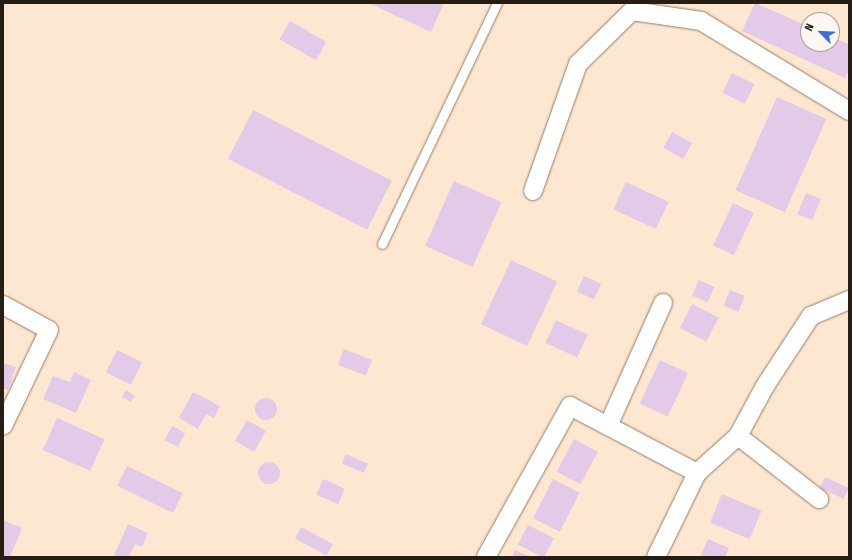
<!DOCTYPE html>
<style>
body{margin:0}
#map{position:relative;width:852px;height:560px;overflow:hidden;background:#fee7d1;font-family:"Fira Sans Condensed",sans-serif}
div>[style]{position:absolute}
.building>*{inset:0;background:#e3cae8;transform-origin:0 0}
.round{border-radius:50%}
.roads{filter:drop-shadow(0 0 1px #967c63) drop-shadow(0 0 1px #967c63)}
.lane>*{height:9px;margin:-4.5px;padding:0 4.5px;transform-origin:4.5px;border-radius:4.5px;background:#fff}
.street>*{height:18px;margin:-9px;padding:0 9px;transform-origin:9px;border-radius:9px;background:#fff}
span{translate:-50% -50%;white-space:nowrap;text-align:center;line-height:1.15;-webkit-text-stroke:4px #fdf7f2;paint-order:stroke}
.frame{position:absolute;inset:0;border:4px solid #271d13;pointer-events:none}
.north{position:absolute;left:800px;top:12px;width:40px;height:40px;box-sizing:border-box;background:#fdf7f2;border:1px solid #a7a099;border-radius:50%;rotate:294deg;font-size:11px;font-weight:700;line-height:16px;text-align:center;color:#271d13}
.north::after{content:'';display:block;margin:auto;width:14px;height:18px;background:#3a6fdf;clip-path:polygon(50% 0,100% 100%,50% 72%,0 100%)}
</style>
<div id="map">
<div class="building">
<div style="clip-path:polygon(368px 3px,444px 3px,431px 32px)"></div>
<div style="clip-path:polygon(755px 3px,808px 26px,808px 44px,832px 44px,832px 37px,849px 44px,849px 69px,845px 78px,742px 31px)"></div>
<div style="left:290px;top:21px;width:42px;height:21px;rotate:30deg"></div>
<div style="left:732px;top:73px;width:25px;height:22px;rotate:26deg"></div>
<div style="left:777px;top:97px;width:54px;height:102px;rotate:24deg"></div>
<div style="left:253px;top:110px;width:156px;height:55px;rotate:27deg"></div>
<div style="left:672px;top:132px;width:23px;height:18px;rotate:29deg"></div>
<div style="left:454px;top:181px;width:52px;height:71px;rotate:24deg"></div>
<div style="left:626px;top:182px;width:47px;height:30px;rotate:25deg"></div>
<div style="left:806px;top:193px;width:16px;height:23px;rotate:22deg"></div>
<div style="left:733px;top:203px;width:23px;height:47px;rotate:25deg"></div>
<div style="left:511px;top:260px;width:51px;height:71px;rotate:25deg"></div>
<div style="left:584px;top:276px;width:19px;height:17px;rotate:25deg"></div>
<div style="left:699px;top:280px;width:17px;height:17px;rotate:24deg"></div>
<div style="left:730px;top:290px;width:16px;height:17px;rotate:22deg"></div>
<div style="left:692px;top:304px;width:30px;height:27px;rotate:27deg"></div>
<div style="left:556px;top:320px;width:35px;height:25px;rotate:25deg"></div>
<div style="left:344px;top:349px;width:30px;height:17px;rotate:21deg"></div>
<div style="left:117px;top:350px;width:28px;height:25px;rotate:26deg"></div>
<div style="left:660px;top:360px;width:31px;height:48px;rotate:25deg"></div>
<div style="clip-path:polygon(3px 363px,16px 367px,8px 390px,3px 388px)"></div>
<div style="clip-path:polygon(74px 372px,91px 380px,76px 413px,43px 399px,53px 376px,70px 382px)"></div>
<div style="clip-path:polygon(126px 390px,135px 396px,131px 402px,122px 397px)"></div>
<div style="clip-path:polygon(193px 392px,220px 406px,214px 418px,206px 414px,198px 429px,179px 418px)"></div>
<div class="round" style="left:255px;top:398px;width:22px;height:22px"></div>
<div style="left:57px;top:418px;width:52px;height:35px;rotate:24deg"></div>
<div style="left:247px;top:420px;width:22px;height:24px;rotate:30deg"></div>
<div style="left:172px;top:426px;width:15px;height:16px;rotate:28deg"></div>
<div style="left:574px;top:439px;width:27px;height:37px;rotate:28deg"></div>
<div style="left:346px;top:454px;width:24px;height:10px;rotate:24deg"></div>
<div class="round" style="left:258px;top:462px;width:22px;height:22px"></div>
<div style="left:127px;top:466px;width:62px;height:22px;rotate:26deg"></div>
<div style="left:825px;top:477px;width:26px;height:12px;rotate:25deg"></div>
<div style="left:323px;top:479px;width:24px;height:17px;rotate:24deg"></div>
<div style="left:553px;top:479px;width:30px;height:44px;rotate:27deg"></div>
<div style="left:722px;top:494px;width:43px;height:31px;rotate:23deg"></div>
<div style="clip-path:polygon(3px 520px,22px 528px,10px 557px,3px 557px)"></div>
<div style="clip-path:polygon(128px 524px,148px 533px,142px 547px,135px 544px,129px 557px,118px 557px,114px 555px)"></div>
<div style="left:528px;top:525px;width:29px;height:22px;rotate:27deg"></div>
<div style="left:301px;top:527px;width:36px;height:13px;rotate:28deg"></div>
<div style="clip-path:polygon(708px 539px,729px 548px,725px 557px,700px 557px)"></div>
<div style="clip-path:polygon(515px 550px,530px 557px,512px 557px)"></div>
</div>
<div class="roads">
<div class="lane">
<div style="left:382px;top:244px;width:267px;rotate:-64.5deg"></div>
</div>
<div class="street">
<div style="left:533px;top:191px;width:135px;rotate:-70.5deg"></div>
<div style="left:578px;top:64px;width:76px;rotate:-44.5deg"></div>
<div style="left:632px;top:11px;width:70px;rotate:8.2deg"></div>
<div style="left:701px;top:21px;width:173px;rotate:31.3deg"></div>
<div style="left:3px;top:305px;width:52px;rotate:28.5deg"></div>
<div style="left:49px;top:330px;width:106px;rotate:115.6deg"></div>
<div style="left:608px;top:426px;width:135px;rotate:-65.9deg"></div>
<div style="left:738px;top:436px;width:103px;rotate:37.9deg"></div>
<div style="left:697px;top:473px;width:55px;rotate:-42.1deg"></div>
<div style="left:738px;top:436px;width:57px;rotate:-61.6deg"></div>
<div style="left:765px;top:386px;width:84px;rotate:-56.7deg"></div>
<div style="left:811px;top:316px;width:41px;rotate:-22.8deg"></div>
<div style="left:486px;top:557px;width:173px;rotate:-60.9deg"></div>
<div style="left:570px;top:406px;width:144px;rotate:27.8deg"></div>
<div style="left:697px;top:473px;width:93px;rotate:116deg"></div>
</div>
</div>
<div class="frame"></div>
<div class="north">N</div>
</div>
